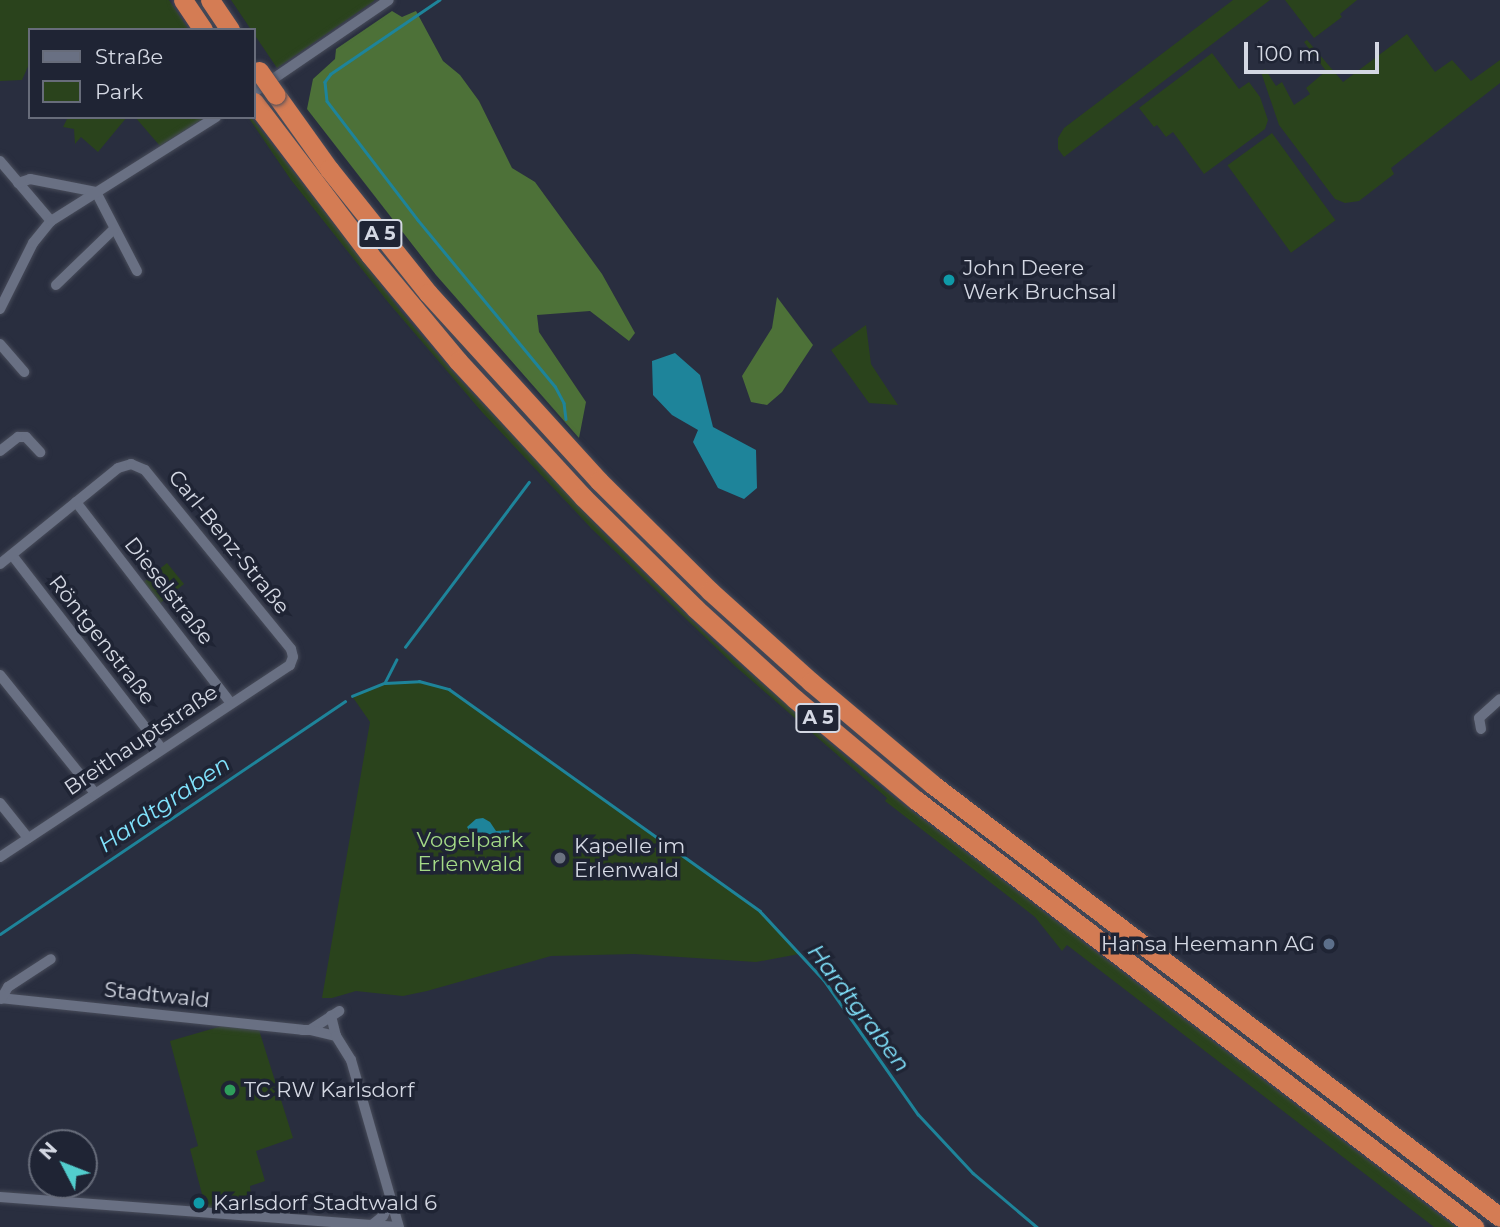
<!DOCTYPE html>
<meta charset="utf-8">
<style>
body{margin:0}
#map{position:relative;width:1500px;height:1227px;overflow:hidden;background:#292e3f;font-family:Montserrat,sans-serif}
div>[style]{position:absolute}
.green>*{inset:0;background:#2a431c;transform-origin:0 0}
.forest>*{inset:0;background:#4d7138}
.water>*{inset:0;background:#1e849a}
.stream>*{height:2.5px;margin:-1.25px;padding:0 1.25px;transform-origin:1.25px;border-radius:1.25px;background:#1e849a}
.roads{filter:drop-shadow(0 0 2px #484c5a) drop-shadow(0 0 2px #484c5a)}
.minor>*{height:10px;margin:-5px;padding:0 5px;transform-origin:5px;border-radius:5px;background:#697083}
.motorway>*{height:19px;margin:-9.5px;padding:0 9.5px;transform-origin:9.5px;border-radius:9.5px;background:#d47c54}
.bridges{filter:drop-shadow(0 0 2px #484c5a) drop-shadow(0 0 2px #484c5a)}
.motorway-bridge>*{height:19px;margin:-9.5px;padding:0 9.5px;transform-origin:9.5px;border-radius:9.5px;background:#d47c54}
.dots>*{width:19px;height:19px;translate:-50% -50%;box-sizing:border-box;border:4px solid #1f2434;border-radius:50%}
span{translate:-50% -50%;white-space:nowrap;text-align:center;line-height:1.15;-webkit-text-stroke:7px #1f2434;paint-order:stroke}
.shield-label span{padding:2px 5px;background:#1f2434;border:2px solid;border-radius:5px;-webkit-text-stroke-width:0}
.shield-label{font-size:19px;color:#d4d8e3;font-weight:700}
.poi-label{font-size:21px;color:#d4d8e3}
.left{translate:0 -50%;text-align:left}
.right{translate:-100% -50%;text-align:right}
.street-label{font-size:21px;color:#d4d8e3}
.park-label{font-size:21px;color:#a4da87}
.water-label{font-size:23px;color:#81e3fd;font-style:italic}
.legend{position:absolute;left:28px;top:28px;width:228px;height:91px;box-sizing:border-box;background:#1f2434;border:2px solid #676c7a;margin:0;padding:9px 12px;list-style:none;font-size:21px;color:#d4d8e3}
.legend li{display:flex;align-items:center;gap:14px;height:35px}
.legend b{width:35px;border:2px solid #676c7a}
.north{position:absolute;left:28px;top:1129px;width:70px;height:70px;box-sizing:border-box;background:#1f2434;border:2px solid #676c7a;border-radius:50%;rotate:312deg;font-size:19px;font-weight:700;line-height:28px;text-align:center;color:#d4d8e3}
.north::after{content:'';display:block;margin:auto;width:24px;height:32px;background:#52cdcd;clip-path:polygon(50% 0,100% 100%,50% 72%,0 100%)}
.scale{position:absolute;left:1244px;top:42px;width:135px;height:32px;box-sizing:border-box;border:4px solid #d4d8e3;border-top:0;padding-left:9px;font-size:21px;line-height:24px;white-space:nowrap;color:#d4d8e3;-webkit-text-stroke:5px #1f2434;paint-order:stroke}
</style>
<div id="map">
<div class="green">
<div style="clip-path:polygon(0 0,169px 0,189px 30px,30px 30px,30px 62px,22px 80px,0 81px)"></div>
<div style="clip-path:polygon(231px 0,374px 0,374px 1px,277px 68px)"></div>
<div style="clip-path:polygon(1233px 0,1270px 0,1064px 157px,1058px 149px,1058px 138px,1064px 128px)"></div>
<div style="clip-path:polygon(1285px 0,1357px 0,1340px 14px,1342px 17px,1314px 38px)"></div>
<div style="clip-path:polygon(1407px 34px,1435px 72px,1452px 60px,1471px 81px,1500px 60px,1500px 83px,1391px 168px,1394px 174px,1359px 201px,1345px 203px,1335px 199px,1279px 125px,1261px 72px,1265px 69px,1276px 86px,1282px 82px,1294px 105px,1310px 94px,1306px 88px,1326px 71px,1304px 42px,1307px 40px,1343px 82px)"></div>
<div style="clip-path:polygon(1212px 53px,1239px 89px,1249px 82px,1260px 97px,1268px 120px,1265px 129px,1204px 174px,1173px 132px,1166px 137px,1157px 125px,1154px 127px,1139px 108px)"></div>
<div style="clip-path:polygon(68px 117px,127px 117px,98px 152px,81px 137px,75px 144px,74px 129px,63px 127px)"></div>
<div style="clip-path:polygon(135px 117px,206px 117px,160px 146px)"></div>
<div style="clip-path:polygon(248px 117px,251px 117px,403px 314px,460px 380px,609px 539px,714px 642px,878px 785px,1455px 1227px,1434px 1227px,1067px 945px,1062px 951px,1035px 917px,885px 801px,887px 798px,735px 666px,592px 529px,482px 412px,388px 302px,291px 180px)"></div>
<div style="left:1272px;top:133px;width:108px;height:55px;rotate:54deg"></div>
<div style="clip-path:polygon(866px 325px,871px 364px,898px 405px,869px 403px,831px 350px)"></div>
<div style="left:167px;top:563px;width:27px;height:31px;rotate:51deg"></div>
<div style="clip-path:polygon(419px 681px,449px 689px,760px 911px,799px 954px,756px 962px,634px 954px,551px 956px,427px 991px,403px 996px,356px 991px,332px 998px,322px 998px,370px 722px,352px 696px,385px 683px)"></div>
<div style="clip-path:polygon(222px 1026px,259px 1030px,293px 1138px,256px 1151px,265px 1181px,250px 1186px,253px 1213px,206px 1209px,190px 1149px,198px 1146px,170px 1041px)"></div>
</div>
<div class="forest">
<div style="clip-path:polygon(392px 11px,402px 17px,416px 11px,443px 61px,460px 75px,479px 101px,512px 168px,535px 182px,602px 274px,635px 333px,629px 341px,590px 311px,537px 315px,539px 332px,586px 402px,579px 438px,436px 275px,307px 109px,313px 79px,335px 59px,336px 49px)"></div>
<div style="clip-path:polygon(777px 297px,813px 345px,782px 392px,767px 405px,751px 402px,742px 376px,772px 328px)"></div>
</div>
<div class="water">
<div style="clip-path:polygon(675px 353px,700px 375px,713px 427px,756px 450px,757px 488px,744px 499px,718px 488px,693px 442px,698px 430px,672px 415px,653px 395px,652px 361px)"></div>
<div style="clip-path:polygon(483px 818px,490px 822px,496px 831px,511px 830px,514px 835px,511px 841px,488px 834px,474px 838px,467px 827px,476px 819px)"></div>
</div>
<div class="stream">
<div style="left:440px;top:0;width:132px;rotate:145.8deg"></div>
<div style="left:331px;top:74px;width:10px;rotate:127deg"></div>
<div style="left:325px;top:82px;width:19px;rotate:84deg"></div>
<div style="left:327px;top:101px;width:150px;rotate:52.6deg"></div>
<div style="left:418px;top:220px;width:215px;rotate:50.5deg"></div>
<div style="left:555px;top:386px;width:19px;rotate:62deg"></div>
<div style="left:564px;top:403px;width:16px;rotate:83deg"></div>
<div style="left:405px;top:647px;width:206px;rotate:-53.1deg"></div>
<div style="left:385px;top:682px;width:25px;rotate:-63deg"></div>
<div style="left:352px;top:696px;width:35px;rotate:-22deg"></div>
<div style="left:385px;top:683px;width:34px;rotate:-3deg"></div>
<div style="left:419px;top:681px;width:31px;rotate:15deg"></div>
<div style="left:449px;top:689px;width:382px;rotate:35.5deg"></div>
<div style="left:760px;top:911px;width:94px;rotate:47.2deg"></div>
<div style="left:824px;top:980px;width:164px;rotate:55deg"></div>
<div style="left:918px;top:1114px;width:81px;rotate:47deg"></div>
<div style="left:973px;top:1173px;width:84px;rotate:40.2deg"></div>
<div style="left:0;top:934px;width:416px;rotate:-34deg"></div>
</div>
<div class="roads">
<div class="minor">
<div style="left:254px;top:92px;width:163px;rotate:-34.3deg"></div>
<div style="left:0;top:161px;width:79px;rotate:49.6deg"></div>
<div style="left:18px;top:183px;width:13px;rotate:-18deg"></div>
<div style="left:30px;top:179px;width:67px;rotate:11.1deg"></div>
<div style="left:96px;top:192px;width:89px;rotate:62.6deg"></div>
<div style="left:56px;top:285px;width:81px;rotate:-44deg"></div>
<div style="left:0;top:309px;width:74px;rotate:-63.4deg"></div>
<div style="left:33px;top:243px;width:28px;rotate:-51deg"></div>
<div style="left:51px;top:221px;width:195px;rotate:-32.2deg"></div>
<div style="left:0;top:344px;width:37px;rotate:49deg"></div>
<div style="left:0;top:451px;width:23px;rotate:-38deg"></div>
<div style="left:18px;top:437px;width:8px"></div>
<div style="left:26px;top:437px;width:21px;rotate:47deg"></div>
<div style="left:76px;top:502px;width:254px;rotate:52.4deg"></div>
<div style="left:12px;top:555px;width:245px;rotate:52.3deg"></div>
<div style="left:0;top:564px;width:152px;rotate:-39.1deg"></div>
<div style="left:118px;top:468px;width:14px;rotate:-17deg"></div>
<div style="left:131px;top:464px;width:15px;rotate:23deg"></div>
<div style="left:145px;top:470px;width:231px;rotate:50.8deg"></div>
<div style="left:291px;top:649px;width:8px;rotate:76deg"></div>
<div style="left:293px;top:657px;width:9px;rotate:111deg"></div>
<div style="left:290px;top:665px;width:348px;rotate:146.5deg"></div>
<div style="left:0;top:675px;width:151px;rotate:51.2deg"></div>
<div style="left:1481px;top:729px;width:11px;rotate:-100deg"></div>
<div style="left:1479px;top:718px;width:28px;rotate:-42deg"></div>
<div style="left:0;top:803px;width:45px;rotate:51.3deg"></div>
<div style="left:0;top:998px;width:304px;rotate:6deg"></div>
<div style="left:302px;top:1030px;width:8px"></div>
<div style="left:310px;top:1030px;width:35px;rotate:-33deg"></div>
<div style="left:1px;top:999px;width:14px;rotate:-60deg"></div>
<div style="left:8px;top:987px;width:51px;rotate:-33.1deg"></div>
<div style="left:310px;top:1030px;width:27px;rotate:13deg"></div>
<div style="left:336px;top:1036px;width:21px;rotate:-104deg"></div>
<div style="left:336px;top:1036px;width:28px;rotate:58deg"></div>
<div style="left:351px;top:1060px;width:174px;rotate:74deg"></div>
<div style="left:0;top:1197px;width:399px;rotate:4.3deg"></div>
<div style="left:372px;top:1225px;width:14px;rotate:-39deg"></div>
<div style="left:383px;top:1216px;width:16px;rotate:-63deg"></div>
</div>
<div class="motorway">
<div style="left:183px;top:0;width:36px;rotate:56deg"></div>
<div style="left:210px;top:0;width:36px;rotate:56deg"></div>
<div style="left:276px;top:95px;width:91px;rotate:54.4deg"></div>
<div style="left:329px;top:169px;width:159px;rotate:51.4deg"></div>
<div style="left:428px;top:293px;width:254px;rotate:47.7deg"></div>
<div style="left:599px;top:481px;width:156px;rotate:44.7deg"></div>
<div style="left:710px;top:591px;width:136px;rotate:42deg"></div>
<div style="left:811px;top:682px;width:158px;rotate:40.1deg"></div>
<div style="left:932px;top:784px;width:714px;rotate:37.32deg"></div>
<div style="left:254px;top:102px;width:192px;rotate:52.8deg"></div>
<div style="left:370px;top:255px;width:138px;rotate:50.3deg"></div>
<div style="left:458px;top:361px;width:185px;rotate:47.4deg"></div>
<div style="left:583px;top:497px;width:158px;rotate:44.7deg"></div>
<div style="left:695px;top:608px;width:135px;rotate:42.3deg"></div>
<div style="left:795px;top:699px;width:158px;rotate:39.9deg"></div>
<div style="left:916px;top:800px;width:703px;rotate:37.42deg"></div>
</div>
</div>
<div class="bridges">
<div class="motorway-bridge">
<div style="left:259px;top:71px;width:29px;rotate:55deg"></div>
</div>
</div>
<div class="dots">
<div style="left:949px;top:280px;background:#0f9aa8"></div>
<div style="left:560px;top:858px;background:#6b7280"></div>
<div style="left:1329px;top:944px;background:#5c6f8a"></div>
<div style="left:230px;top:1090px;background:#2e9e5b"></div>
<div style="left:199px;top:1203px;background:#0f9aa8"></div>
</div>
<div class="shield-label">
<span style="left:380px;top:234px">A 5</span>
<span style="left:818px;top:718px">A 5</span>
</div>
<div class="poi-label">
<span class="left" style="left:963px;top:280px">John Deere<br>Werk Bruchsal</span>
<span class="left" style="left:574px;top:858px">Kapelle im<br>Erlenwald</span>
<span class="right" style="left:1315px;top:944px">Hansa Heemann AG</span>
<span class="left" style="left:244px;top:1090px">TC RW Karlsdorf</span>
<span class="left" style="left:213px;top:1203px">Karlsdorf Stadtwald 6</span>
</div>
<div class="street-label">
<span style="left:229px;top:542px;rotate:51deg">Carl-Benz-Straße</span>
<span style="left:169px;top:591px;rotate:52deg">Dieselstraße</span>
<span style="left:102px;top:640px;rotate:52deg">Röntgenstraße</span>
<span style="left:141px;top:740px;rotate:-34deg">Breithauptstraße</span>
<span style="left:157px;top:995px;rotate:6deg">Stadtwald</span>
</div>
<div class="park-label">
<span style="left:470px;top:852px">Vogelpark<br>Erlenwald</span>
</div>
<div class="water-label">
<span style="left:164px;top:804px;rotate:-34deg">Hardtgraben</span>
<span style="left:859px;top:1008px;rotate:53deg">Hardtgraben</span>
</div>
<ul class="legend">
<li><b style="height:9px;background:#697083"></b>Straße</li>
<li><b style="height:19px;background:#2a431c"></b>Park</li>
</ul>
<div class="north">N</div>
<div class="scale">100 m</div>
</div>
